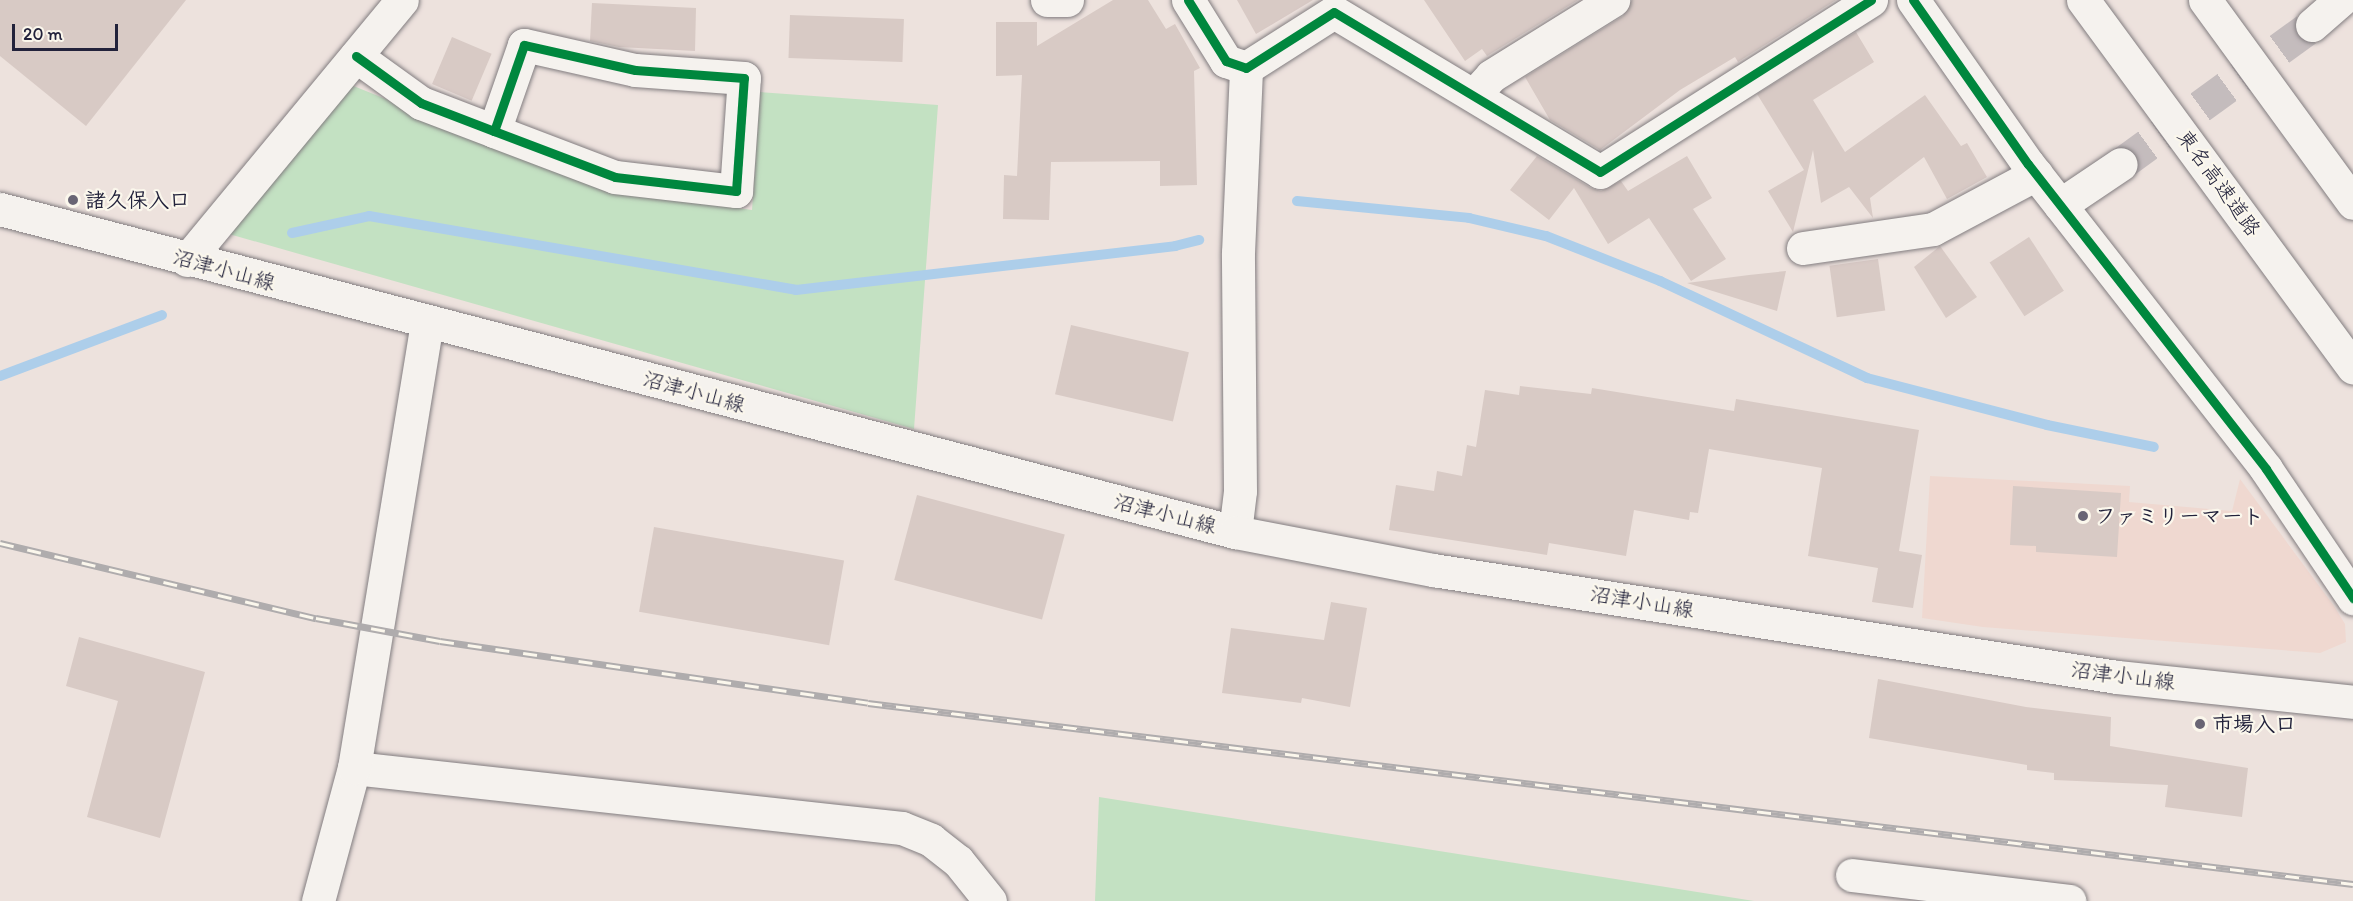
<!DOCTYPE html>
<meta charset="utf-8">
<style>
body{margin:0}
#map{position:relative;width:2353px;height:901px;overflow:hidden;background:#ede2dd;font-family:Itim,"Klee One",sans-serif}
div>[style]{position:absolute}
.built>*{inset:0;background:#efd8d0}
.green>*{inset:0;background:#c3e1c2}
.stream>*{height:10px;margin:-5px;padding:0 5px;transform-origin:5px;border-radius:5px;background:#adceea}
.building>*{inset:0;background:#d8cac5;transform-origin:0 0}
.minor-tunnel>*{height:33px;margin-top:-16.5px;transform-origin:0;background:repeating-linear-gradient(90deg,#c4bcbd 0 33px,transparent 0 49px)}
.roads{filter:drop-shadow(0 0 2px #827d80) drop-shadow(0 0 2px #827d80)}
.minor>*{height:33px;margin:-16.5px;padding:0 16.5px;transform-origin:16.5px;border-radius:16.5px;background:#f5f2ee}
.tertiary>*{height:33px;margin:-16.5px;padding:0 16.5px;transform-origin:16.5px;border-radius:16.5px;background:#f5f2ee}
.secondary>*{height:33px;margin:-16.5px;padding:0 16.5px;transform-origin:16.5px;border-radius:16.5px;background:#f5f2ee}
.motorway>*{height:33px;margin:-16.5px;padding:0 16.5px;transform-origin:16.5px;border-radius:16.5px;background:#f5f2ee}
.rail>*{height:7px;margin-top:-3.5px;transform-origin:0;background:repeating-linear-gradient(90deg,#fbf7ec 0 14px,#afacad 0 28px);box-sizing:border-box;border-block:2px solid #afacad}
.cycleway>*{height:9px;margin:-4.5px;padding:0 4.5px;transform-origin:4.5px;border-radius:4.5px;background:#00873e}
.dots>*{width:16px;height:16px;translate:-50% -50%;box-sizing:border-box;border:3px solid #fbf7ec;border-radius:50%}
span{translate:-50% -50%;white-space:nowrap;text-align:center;line-height:1.15;-webkit-text-stroke:4.5px #fbf7ec;paint-order:stroke}
.street-label{font-size:21px;color:#22223b}
.poi-label{font-size:21px;color:#22223b;font-weight:700}
.left{translate:0 -50%;text-align:left}
.scale{position:absolute;left:12px;top:24px;width:106px;height:27px;box-sizing:border-box;border:3px solid #22223b;border-top:0;padding-left:8px;font-size:18px;line-height:21px;white-space:nowrap;color:#22223b;-webkit-text-stroke:4px #fbf7ec;paint-order:stroke}
</style>
<div id="map">
<div class="built">
<div style="clip-path:polygon(1930px 476px,2130px 486px,2129px 502px,2232px 511px,2240px 479px,2334px 606px,2345px 624px,2346px 642px,2320px 653px,1983px 627px,1922px 618px)"></div>
</div>
<div class="green">
<div style="clip-path:polygon(351px 85px,612px 190px,752px 210px,760px 92px,938px 105px,914px 429px,229px 234px)"></div>
<div style="clip-path:polygon(1099px 797px,1754px 901px,1095px 901px)"></div>
</div>
<div class="stream">
<div style="left:1297px;top:201px;width:173px;rotate:5.6deg"></div>
<div style="left:1469px;top:218px;width:79px;rotate:13.2deg"></div>
<div style="left:1546px;top:236px;width:123px;rotate:21.5deg"></div>
<div style="left:1660px;top:281px;width:229px;rotate:25.1deg"></div>
<div style="left:1867px;top:378px;width:186px;rotate:14.6deg"></div>
<div style="left:2047px;top:425px;width:109px;rotate:11.6deg"></div>
<div style="left:292px;top:233px;width:79px;rotate:-12.4deg"></div>
<div style="left:369px;top:216px;width:433px;rotate:9.8deg"></div>
<div style="left:796px;top:290px;width:382px;rotate:-6.6deg"></div>
<div style="left:1175px;top:246px;width:25px;rotate:-14deg"></div>
<div style="left:0;top:376px;width:173px;rotate:-20.6deg"></div>
</div>
<div class="building">
<div style="clip-path:polygon(0 0,186px 0,86px 126px,0 56px)"></div>
<div style="clip-path:polygon(1113px 0,1148px 0,1166px 29px,1175px 24px,1200px 68px,1194px 71px,1197px 185px,1160px 186px,1160px 161px,1051px 162px,1049px 220px,1003px 219px,1004px 175px,1017px 176px,1022px 75px,996px 76px,996px 22px,1037px 22px,1037px 46px)"></div>
<div style="clip-path:polygon(1237px 0,1313px 0,1256px 34px)"></div>
<div style="clip-path:polygon(1424px 0,1578px 0,1487px 56px,1482px 49px,1465px 61px)"></div>
<div style="clip-path:polygon(1632px 0,1836px 0,1738px 62px,1735px 57px,1680px 90px,1600px 150px,1550px 120px,1525px 77px,1623px 16px)"></div>
<div style="clip-path:polygon(592px 3px,696px 8px,695px 51px,619px 47px,590px 41px)"></div>
<div style="left:790px;top:15px;width:114px;height:43px;rotate:2deg"></div>
<div style="clip-path:polygon(1856px 32px,1874px 62px,1813px 100px,1845px 152px,1925px 95px,1961px 146px,1967px 143px,1987px 177px,1947px 199px,1924px 157px,1870px 198px,1873px 218px,1849px 187px,1821px 203px,1813px 150px,1793px 232px,1768px 191px,1804px 170px,1757px 94px)"></div>
<div style="left:452px;top:37px;width:43px;height:51px;rotate:23deg"></div>
<div style="clip-path:polygon(1537px 156px,1591px 188px,1601px 191px,1621px 181px,1628px 191px,1687px 156px,1712px 198px,1693px 209px,1726px 259px,1691px 281px,1649px 218px,1608px 244px,1574px 188px,1549px 220px,1510px 190px)"></div>
<div style="left:2029px;top:237px;width:64px;height:47px;rotate:57deg"></div>
<div style="clip-path:polygon(1940px 246px,1977px 297px,1946px 318px,1914px 267px)"></div>
<div style="left:1878px;top:259px;width:52px;height:49px;rotate:82deg"></div>
<div style="clip-path:polygon(1786px 271px,1777px 311px,1687px 283px,1749px 275px)"></div>
<div style="left:1071px;top:325px;width:121px;height:71px;rotate:13deg"></div>
<div style="clip-path:polygon(1520px 386px,1591px 394px,1592px 388px,1734px 411px,1736px 399px,1919px 430px,1899px 551px,1922px 555px,1913px 608px,1872px 602px,1878px 568px,1808px 556px,1822px 468px,1709px 449px,1698px 513px,1690px 512px,1689px 520px,1634px 510px,1626px 556px,1549px 543px,1547px 555px,1389px 530px,1396px 485px,1434px 491px,1437px 471px,1462px 476px,1467px 445px,1476px 447px,1485px 390px,1519px 395px)"></div>
<div style="clip-path:polygon(2013px 486px,2121px 493px,2117px 557px,2036px 552px,2036px 546px,2010px 545px)"></div>
<div style="left:917px;top:495px;width:153px;height:88px;rotate:15deg"></div>
<div style="left:654px;top:527px;width:193px;height:86px;rotate:10deg"></div>
<div style="clip-path:polygon(1331px 602px,1367px 608px,1350px 707px,1302px 698px,1301px 703px,1222px 693px,1231px 628px,1324px 640px)"></div>
<div style="clip-path:polygon(79px 637px,205px 672px,160px 838px,87px 817px,118px 701px,66px 686px)"></div>
<div style="clip-path:polygon(1878px 679px,2026px 707px,2111px 717px,2110px 746px,2248px 768px,2242px 817px,2165px 807px,2168px 785px,2054px 780px,2054px 773px,2027px 770px,2027px 765px,1869px 738px)"></div>
</div>
<div class="minor-tunnel">
<div style="left:2121px;top:164px;width:236px;rotate:-36deg"></div>
</div>
<div class="roads">
<div class="minor">
<div style="left:1047px;top:0;width:20px"></div>
<div style="left:1188px;top:0;width:72px;rotate:58.1deg"></div>
<div style="left:1226px;top:61px;width:21px;rotate:19deg"></div>
<div style="left:1246px;top:68px;width:104px;rotate:-32.5deg"></div>
<div style="left:1334px;top:12px;width:310px;rotate:31deg"></div>
<div style="left:1600px;top:172px;width:321px;rotate:-32.4deg"></div>
<div style="left:1913px;top:0;width:200px;rotate:55deg"></div>
<div style="left:2028px;top:164px;width:387px;rotate:52deg"></div>
<div style="left:2266px;top:469px;width:156px;rotate:56deg"></div>
<div style="left:2312px;top:25px;width:38px;rotate:-41deg"></div>
<div style="left:356px;top:56px;width:80px;rotate:35.9deg"></div>
<div style="left:421px;top:103px;width:78px;rotate:21deg"></div>
<div style="left:494px;top:131px;width:129px;rotate:20.8deg"></div>
<div style="left:615px;top:177px;width:122px;rotate:6.6deg"></div>
<div style="left:736px;top:191px;width:113px;rotate:-86deg"></div>
<div style="left:744px;top:78px;width:109px;rotate:-175.8deg"></div>
<div style="left:635px;top:70px;width:114px;rotate:-167.3deg"></div>
<div style="left:524px;top:45px;width:91px;rotate:109.2deg"></div>
<div style="left:1474px;top:95px;width:25px;rotate:-48deg"></div>
<div style="left:1491px;top:76px;width:144px;rotate:-31.9deg"></div>
<div style="left:2060px;top:205px;width:73px;rotate:-33.9deg"></div>
<div style="left:1803px;top:248px;width:131px;rotate:-8.3deg"></div>
<div style="left:1933px;top:229px;width:117px;rotate:-28.1deg"></div>
<div style="left:187px;top:260px;width:337px;rotate:-50.4deg"></div>
<div style="left:1235px;top:532px;width:41px;rotate:-83deg"></div>
<div style="left:1240px;top:491px;width:238px;rotate:-90.5deg"></div>
<div style="left:1238px;top:253px;width:185px;rotate:-87.5deg"></div>
<div style="left:1852px;top:875px;width:219px;rotate:6.8deg"></div>
</div>
<div class="tertiary">
<div style="left:354px;top:768px;width:551px;rotate:6.25deg"></div>
<div style="left:902px;top:828px;width:31px;rotate:22deg"></div>
<div style="left:931px;top:840px;width:34px;rotate:38deg"></div>
<div style="left:958px;top:861px;width:51px;rotate:51.3deg"></div>
<div style="left:318px;top:901px;width:138px;rotate:-74.9deg"></div>
<div style="left:354px;top:768px;width:451px;rotate:-80.7deg"></div>
</div>
<div class="secondary">
<div style="left:0;top:209px;width:1277px;rotate:14.66deg"></div>
<div style="left:1235px;top:532px;width:202px;rotate:10.9deg"></div>
<div style="left:1433px;top:570px;width:692px;rotate:8.89deg"></div>
<div style="left:2117px;top:677px;width:237px;rotate:6deg"></div>
</div>
<div class="motorway">
<div style="left:2083px;top:0;width:456px;rotate:53.7deg"></div>
<div style="left:2205px;top:0;width:251px;rotate:53.9deg"></div>
</div>
</div>
<div class="rail">
<div style="left:0;top:543px;width:325px;rotate:13.4deg"></div>
<div style="left:316px;top:618px;width:126px;rotate:10.5deg"></div>
<div style="left:440px;top:641px;width:432px;rotate:8.2deg"></div>
<div style="left:868px;top:703px;width:1496px;rotate:6.95deg"></div>
</div>
<div class="cycleway">
<div style="left:1188px;top:0;width:72px;rotate:58.1deg"></div>
<div style="left:1226px;top:61px;width:21px;rotate:19deg"></div>
<div style="left:1246px;top:68px;width:104px;rotate:-32.5deg"></div>
<div style="left:1334px;top:12px;width:310px;rotate:31deg"></div>
<div style="left:1600px;top:172px;width:321px;rotate:-32.4deg"></div>
<div style="left:1913px;top:0;width:200px;rotate:55deg"></div>
<div style="left:2028px;top:164px;width:387px;rotate:52deg"></div>
<div style="left:2266px;top:469px;width:156px;rotate:56deg"></div>
<div style="left:356px;top:56px;width:80px;rotate:35.9deg"></div>
<div style="left:421px;top:103px;width:78px;rotate:21deg"></div>
<div style="left:494px;top:131px;width:129px;rotate:20.8deg"></div>
<div style="left:615px;top:177px;width:122px;rotate:6.6deg"></div>
<div style="left:736px;top:191px;width:113px;rotate:-86deg"></div>
<div style="left:744px;top:78px;width:109px;rotate:-175.8deg"></div>
<div style="left:635px;top:70px;width:114px;rotate:-167.3deg"></div>
<div style="left:524px;top:45px;width:91px;rotate:109.2deg"></div>
</div>
<div class="dots">
<div style="left:73px;top:200px;background:#696574"></div>
<div style="left:2083px;top:516px;background:#696574"></div>
<div style="left:2200px;top:724px;background:#696574"></div>
</div>
<div class="street-label">
<span style="left:2219px;top:183px;rotate:54deg">東名高速道路</span>
<span style="left:224px;top:270px;rotate:15deg">沼津小山線</span>
<span style="left:694px;top:392px;rotate:15deg">沼津小山線</span>
<span style="left:1165px;top:514px;rotate:14deg">沼津小山線</span>
<span style="left:1642px;top:602px;rotate:9deg">沼津小山線</span>
<span style="left:2123px;top:676px;rotate:7deg">沼津小山線</span>
</div>
<div class="poi-label">
<span class="left" style="left:85px;top:200px">諸久保入口</span>
<span class="left" style="left:2095px;top:516px">ファミリーマート</span>
<span class="left" style="left:2212px;top:724px">市場入口</span>
</div>
<div class="scale">20 m</div>
</div>
